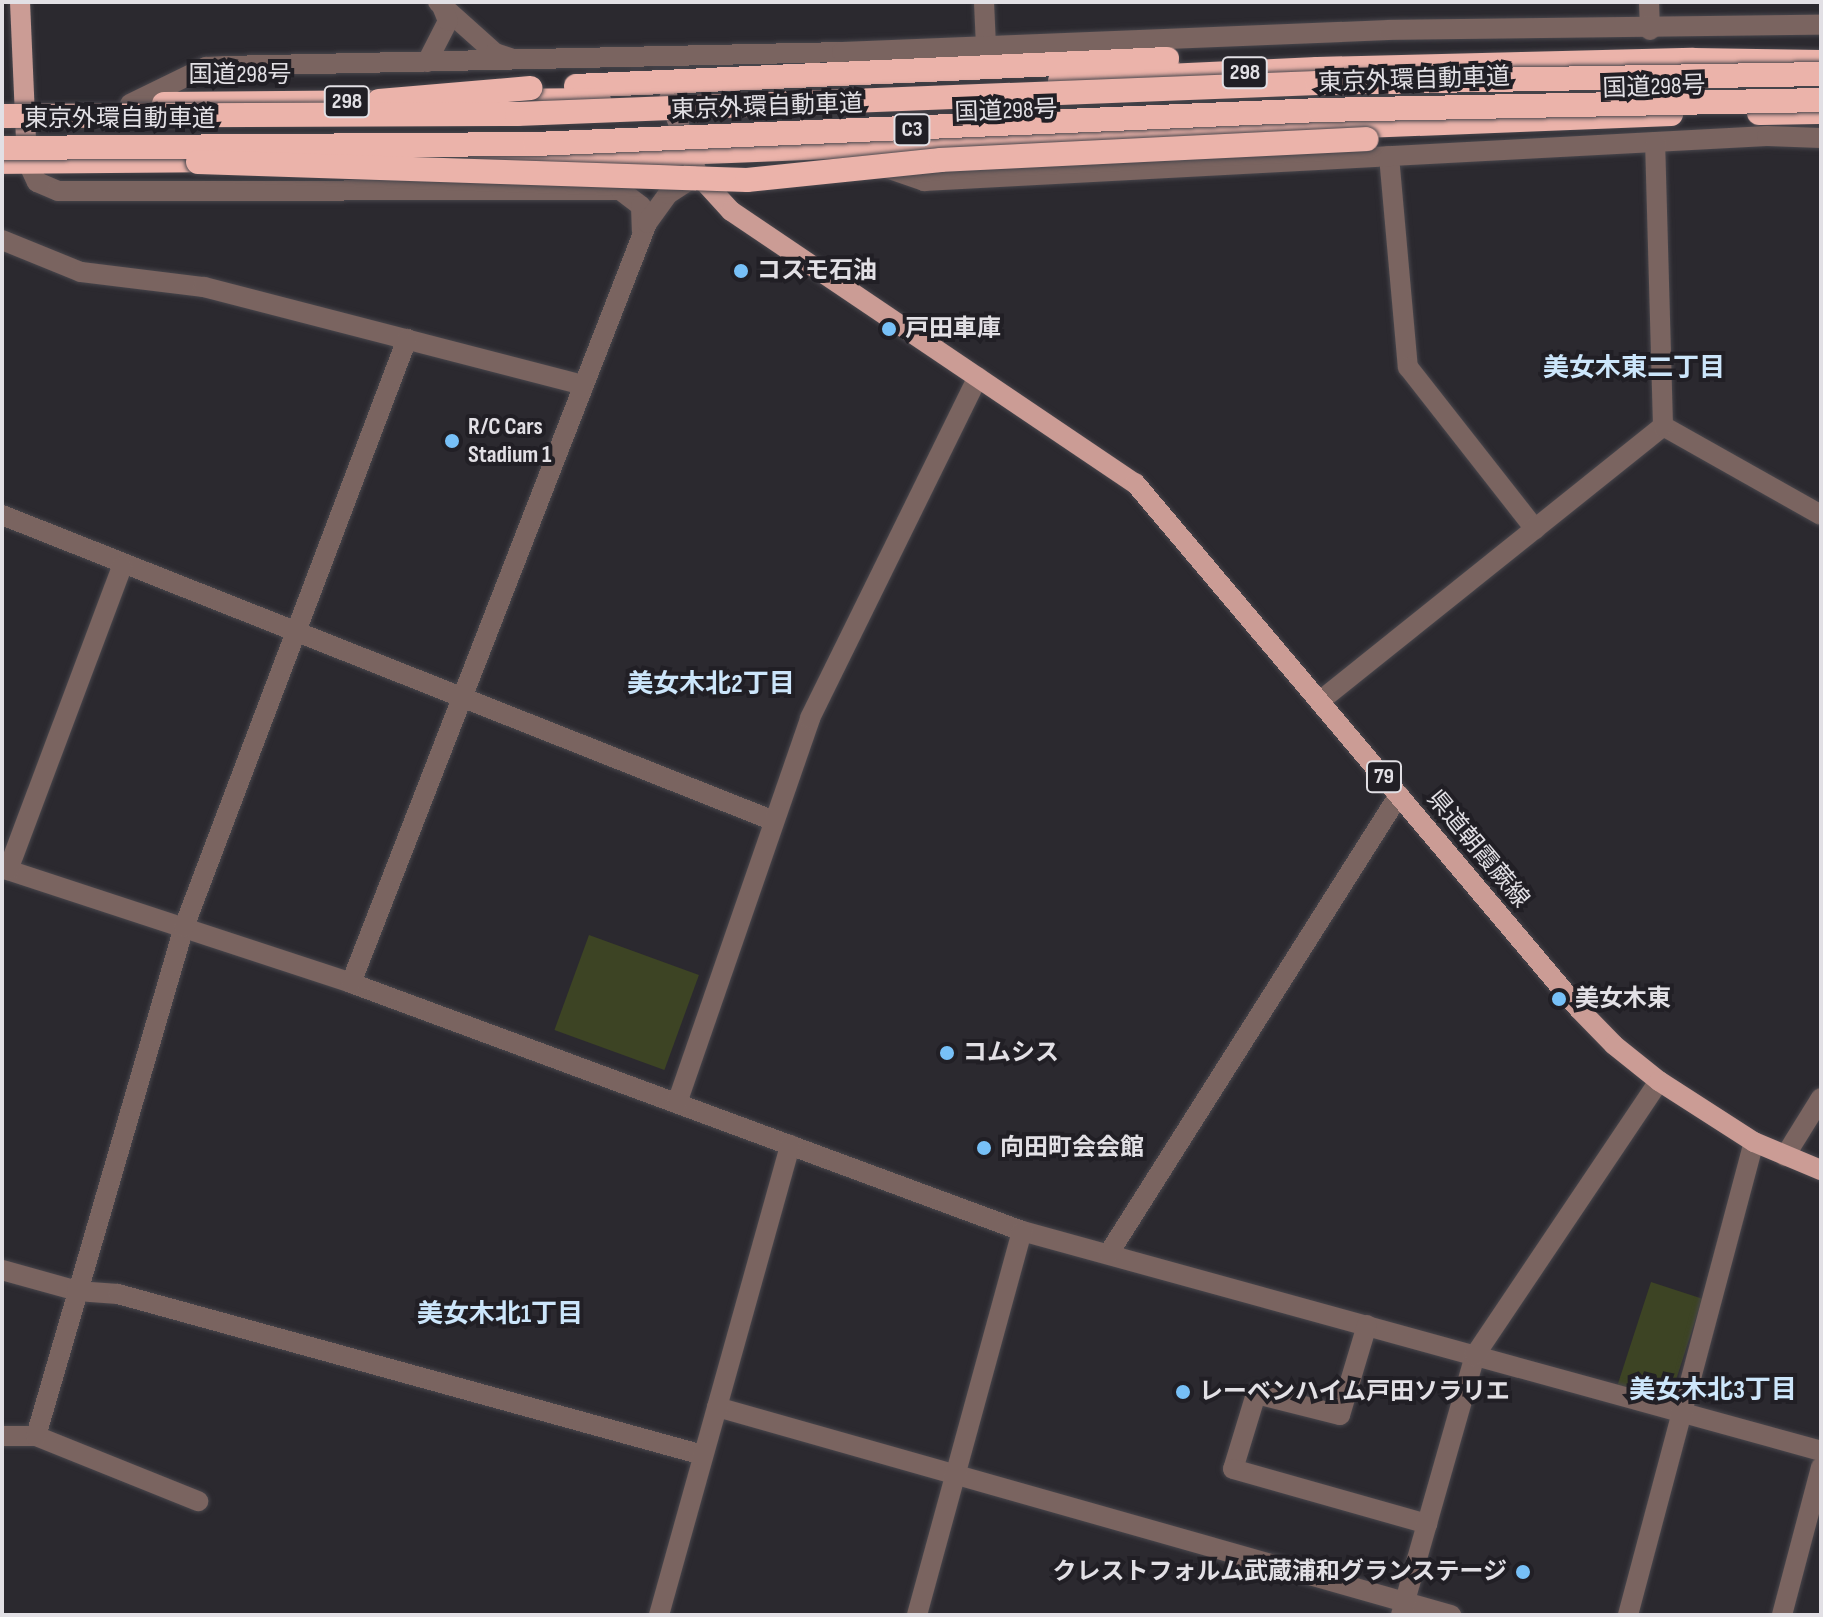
<!DOCTYPE html>
<meta charset="utf-8">
<style>
body{margin:0}
#map{position:relative;width:1823px;height:1617px;overflow:hidden;background:#2b292f;font-family:"Sofia Sans Condensed","Noto Sans JP",sans-serif}
div>[style]{position:absolute}
.green>*{inset:0;background:#3d4424;transform-origin:0 0}
.roads{filter:drop-shadow(0 0 2px #48464c) drop-shadow(0 0 2px #48464c)}
.minor>*{height:20px;margin:-10px;padding:0 10px;transform-origin:10px;border-radius:10px;background:#7a6460}
.major>*{height:20px;margin:-10px;padding:0 10px;transform-origin:10px;border-radius:10px;background:#cb9c95}
.highway>*{height:24px;margin:-12px;padding:0 12px;transform-origin:12px;border-radius:12px;background:#ebb3aa}
.bridges{filter:drop-shadow(0 0 2px #48464c) drop-shadow(0 0 2px #48464c)}
.highway-bridge>*{height:24px;margin:-12px;padding:0 12px;transform-origin:12px;border-radius:12px;background:#ebb3aa}
.dots>*{width:22px;height:22px;translate:-50% -50%;box-sizing:border-box;border:4px solid #211f25;border-radius:50%}
span{translate:-50% -50%;white-space:nowrap;text-align:center;line-height:1.15;-webkit-text-stroke:8px #211f25;paint-order:stroke}
.shield-label span{padding:2px 6px;background:#211f25;border:2px solid;border-radius:6px;-webkit-text-stroke-width:0}
.shield-label{font-size:22px;color:#e2e0e5;font-weight:700}
.street-label{font-size:24px;color:#e2e0e5}
.poi-label{font-size:24px;color:#e2e0e5;font-weight:700}
.left{translate:0 -50%;text-align:left}
.right{translate:-100% -50%;text-align:right}
.neighbourhood-label{font-size:26px;color:#cce6fb;font-weight:700}
.frame{position:absolute;inset:0;border:4px solid #e2e0e5;pointer-events:none}
</style>
<div id="map">
<div class="green">
<div style="left:589px;top:935px;width:117px;height:101px;rotate:20deg"></div>
<div style="left:1651px;top:1282px;width:54px;height:113px;rotate:18deg"></div>
</div>
<div class="roads">
<div class="minor">
<div style="left:438px;top:2px;width:76px;rotate:41.8deg"></div>
<div style="left:495px;top:53px;width:16px;rotate:18deg"></div>
<div style="left:984px;top:2px;width:44px;rotate:87.4deg"></div>
<div style="left:1649px;top:2px;width:28px;rotate:88deg"></div>
<div style="left:427px;top:62px;width:46px;rotate:-62.9deg"></div>
<div style="left:448px;top:21px;width:16px;rotate:-112deg"></div>
<div style="left:130px;top:104px;width:85px;rotate:-26deg"></div>
<div style="left:206px;top:67px;width:20px;rotate:-3deg"></div>
<div style="left:226px;top:66px;width:616px;rotate:-1.3deg"></div>
<div style="left:842px;top:52px;width:547px;rotate:-2.3deg"></div>
<div style="left:1389px;top:30px;width:432px;rotate:-0.7deg"></div>
<div style="left:1389px;top:156px;width:212px;rotate:84.9deg"></div>
<div style="left:1408px;top:367px;width:206px;rotate:51.9deg"></div>
<div style="left:28px;top:163px;width:21px;rotate:65deg"></div>
<div style="left:37px;top:182px;width:23px;rotate:23deg"></div>
<div style="left:58px;top:191px;width:562px;rotate:-0.1deg"></div>
<div style="left:620px;top:190px;width:26px;rotate:37deg"></div>
<div style="left:641px;top:206px;width:25px;rotate:88deg"></div>
<div style="left:881px;top:166px;width:46px;rotate:19.2deg"></div>
<div style="left:924px;top:181px;width:844px;rotate:-3.06deg"></div>
<div style="left:1767px;top:136px;width:54px;rotate:2.1deg"></div>
<div style="left:2px;top:240px;width:85px;rotate:22.1deg"></div>
<div style="left:81px;top:272px;width:124px;rotate:7deg"></div>
<div style="left:204px;top:287px;width:392px;rotate:14.5deg"></div>
<div style="left:1663px;top:426px;width:181px;rotate:29.4deg"></div>
<div style="left:2px;top:515px;width:830px;rotate:21.62deg"></div>
<div style="left:1320px;top:701px;width:440px;rotate:-38.7deg"></div>
<div style="left:1663px;top:426px;width:284px;rotate:-91.6deg"></div>
<div style="left:2px;top:868px;width:367px;rotate:18.2deg"></div>
<div style="left:351px;top:983px;width:715px;rotate:20.28deg"></div>
<div style="left:1022px;top:1231px;width:829px;rotate:15.39deg"></div>
<div style="left:8px;top:870px;width:324px;rotate:-69.4deg"></div>
<div style="left:351px;top:983px;width:816px;rotate:-68.72deg"></div>
<div style="left:647px;top:223px;width:36px;rotate:-54deg"></div>
<div style="left:668px;top:194px;width:33px;rotate:-33deg"></div>
<div style="left:677px;top:1103px;width:407px;rotate:-70.9deg"></div>
<div style="left:810px;top:718px;width:380px;rotate:-63.8deg"></div>
<div style="left:1785px;top:1156px;width:68px;rotate:-58.2deg"></div>
<div style="left:1109px;top:1253px;width:542px;rotate:-57.66deg"></div>
<div style="left:2px;top:1270px;width:78px;rotate:15.6deg"></div>
<div style="left:77px;top:1291px;width:41px;rotate:4.2deg"></div>
<div style="left:118px;top:1294px;width:607px;rotate:15.39deg"></div>
<div style="left:1367px;top:1325px;width:94px;rotate:106.7deg"></div>
<div style="left:1340px;top:1415px;width:87px;rotate:-166deg"></div>
<div style="left:1256px;top:1394px;width:78px;rotate:107deg"></div>
<div style="left:1233px;top:1469px;width:202px;rotate:15.8deg"></div>
<div style="left:717px;top:1407px;width:763px;rotate:15.82deg"></div>
<div style="left:2px;top:1436px;width:34px"></div>
<div style="left:36px;top:1436px;width:175px;rotate:21.9deg"></div>
<div style="left:36px;top:1436px;width:530px;rotate:-73.79deg"></div>
<div style="left:184px;top:927px;width:629px;rotate:-69.23deg"></div>
<div style="left:659px;top:1615px;width:488px;rotate:-74.4deg"></div>
<div style="left:917px;top:1615px;width:398px;rotate:-74.7deg"></div>
<div style="left:1401px;top:1615px;width:270px;rotate:-74.1deg"></div>
<div style="left:1475px;top:1355px;width:330px;rotate:-56.1deg"></div>
<div style="left:1628px;top:1615px;width:489px;rotate:-75.1deg"></div>
<div style="left:1782px;top:1615px;width:153px;rotate:-75.2deg"></div>
</div>
<div class="major">
<div style="left:20px;top:2px;width:160px;rotate:87.5deg"></div>
<div style="left:669px;top:99px;width:81px;rotate:69.1deg"></div>
<div style="left:698px;top:175px;width:49px;rotate:47.5deg"></div>
<div style="left:731px;top:211px;width:487px;rotate:34deg"></div>
<div style="left:1135px;top:483px;width:688px;rotate:49.83deg"></div>
<div style="left:1579px;top:1009px;width:50px;rotate:45.8deg"></div>
<div style="left:1614px;top:1045px;width:58px;rotate:38.7deg"></div>
<div style="left:1659px;top:1081px;width:113px;rotate:32.7deg"></div>
<div style="left:1754px;top:1142px;width:73px;rotate:22.7deg"></div>
</div>
<div class="highway">
<div style="left:1060px;top:81px;width:257px;rotate:-2.7deg"></div>
<div style="left:1317px;top:69px;width:376px;rotate:-1.4deg"></div>
<div style="left:1693px;top:60px;width:128px;rotate:0.9deg"></div>
<div style="left:576px;top:86px;width:592px;rotate:-2.62deg"></div>
<div style="left:492px;top:101px;width:107px;rotate:-0.5deg"></div>
<div style="left:164px;top:104px;width:235px;rotate:-0.5deg"></div>
<div style="left:1759px;top:113px;width:62px;rotate:-0.9deg"></div>
<div style="left:412px;top:158px;width:165px;rotate:-0.3deg"></div>
<div style="left:577px;top:157px;width:1095px;rotate:-2.25deg"></div>
<div style="left:2px;top:162px;width:218px;rotate:-0.5deg"></div>
</div>
</div>
<div class="bridges">
<div class="highway-bridge">
<div style="left:379px;top:101px;width:152px;rotate:-4.9deg"></div>
<div style="left:2px;top:116px;width:515px;rotate:-0.22deg"></div>
<div style="left:517px;top:114px;width:801px;rotate:-2.22deg"></div>
<div style="left:1317px;top:83px;width:504px;rotate:-1.02deg"></div>
<div style="left:2px;top:148px;width:533px;rotate:-0.43deg"></div>
<div style="left:535px;top:144px;width:786px;rotate:-2.48deg"></div>
<div style="left:1320px;top:110px;width:501px;rotate:-1.14deg"></div>
<div style="left:198px;top:162px;width:549px;rotate:1.88deg"></div>
<div style="left:747px;top:180px;width:195px;rotate:-5.9deg"></div>
<div style="left:941px;top:160px;width:426px;rotate:-2.8deg"></div>
</div>
</div>
<div class="dots">
<div style="left:741px;top:271px;background:#77c0f7"></div>
<div style="left:889px;top:329px;background:#77c0f7"></div>
<div style="left:452px;top:441px;background:#77c0f7"></div>
<div style="left:1559px;top:999px;background:#77c0f7"></div>
<div style="left:947px;top:1053px;background:#77c0f7"></div>
<div style="left:984px;top:1148px;background:#77c0f7"></div>
<div style="left:1183px;top:1392px;background:#77c0f7"></div>
<div style="left:1523px;top:1572px;background:#77c0f7"></div>
</div>
<div class="shield-label">
<span style="left:1245px;top:73px">298</span>
<span style="left:347px;top:102px">298</span>
<span style="left:912px;top:130px">C3</span>
<span style="left:1384px;top:777px">79</span>
</div>
<div class="street-label">
<span style="left:240px;top:75px">国道298号</span>
<span style="left:1414px;top:80px;rotate:-2deg">東京外環自動車道</span>
<span style="left:1654px;top:87px;rotate:-2deg">国道298号</span>
<span style="left:767px;top:107px;rotate:-2deg">東京外環自動車道</span>
<span style="left:1006px;top:111px;rotate:-2deg">国道298号</span>
<span style="left:120px;top:119px">東京外環自動車道</span>
<span style="left:1478px;top:849px;rotate:50deg">県道朝霞蕨線</span>
</div>
<div class="poi-label">
<span class="left" style="left:757px;top:271px">コスモ石油</span>
<span class="left" style="left:905px;top:329px">戸田車庫</span>
<span class="left" style="left:468px;top:441px">R/C Cars<br>Stadium 1</span>
<span class="left" style="left:1575px;top:999px">美女木東</span>
<span class="left" style="left:963px;top:1053px">コムシス</span>
<span class="left" style="left:1000px;top:1148px">向田町会会館</span>
<span class="left" style="left:1199px;top:1392px">レーベンハイム戸田ソラリエ</span>
<span class="right" style="left:1507px;top:1572px">クレストフォルム武蔵浦和グランステージ</span>
</div>
<div class="neighbourhood-label">
<span style="left:1634px;top:369px">美女木東二丁目</span>
<span style="left:711px;top:685px">美女木北2丁目</span>
<span style="left:500px;top:1315px">美女木北1丁目</span>
<span style="left:1713px;top:1391px">美女木北3丁目</span>
</div>
<div class="frame"></div>
</div>
